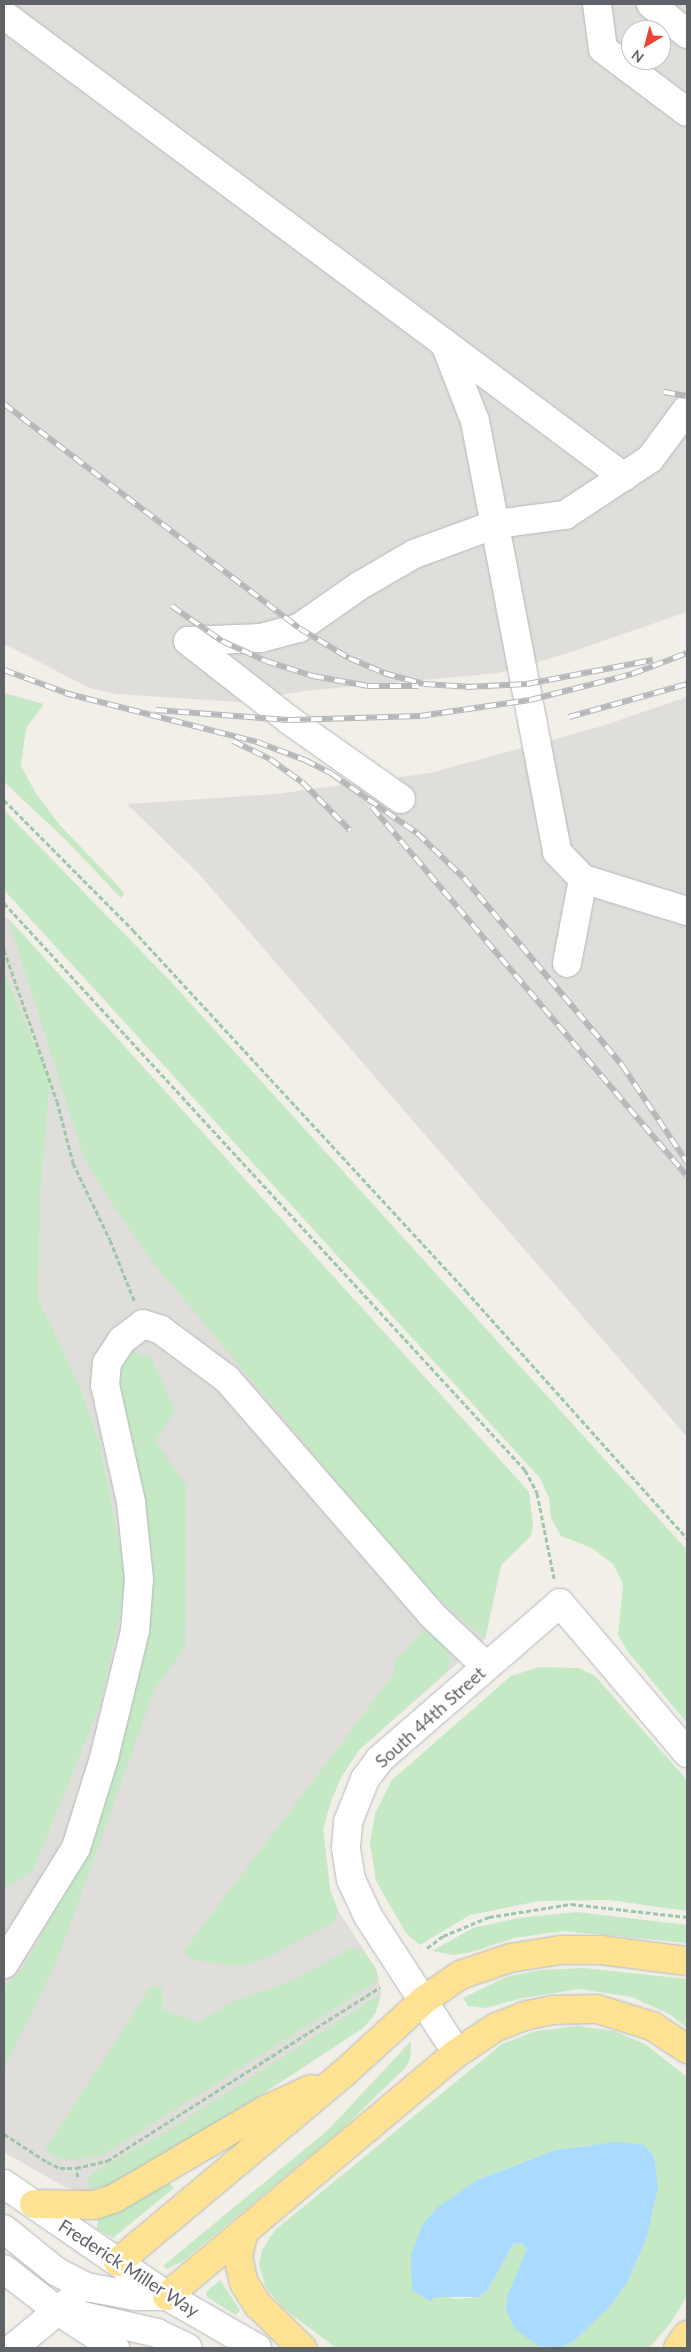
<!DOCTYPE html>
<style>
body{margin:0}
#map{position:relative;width:691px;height:2352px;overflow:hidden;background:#f1efe8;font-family:Lato,sans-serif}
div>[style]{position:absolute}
.industrial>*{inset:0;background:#e0deda}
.green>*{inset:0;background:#c5e8c5}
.water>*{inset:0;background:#aadaff}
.path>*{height:3px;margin-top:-1.5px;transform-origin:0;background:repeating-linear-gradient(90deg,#9cc7a9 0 5px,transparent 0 7.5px)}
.roads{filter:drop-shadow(0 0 1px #b5b8bc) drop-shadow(0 0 1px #b5b8bc)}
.minor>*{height:28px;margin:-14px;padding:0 14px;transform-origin:14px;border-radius:14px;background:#fff}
.highway>*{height:28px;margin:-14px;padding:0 14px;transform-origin:14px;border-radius:14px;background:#fde293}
.rail>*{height:5.5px;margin-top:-2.75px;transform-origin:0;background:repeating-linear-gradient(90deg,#fff 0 11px,#b6b7b8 0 22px);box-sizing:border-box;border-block:1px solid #b6b7b8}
span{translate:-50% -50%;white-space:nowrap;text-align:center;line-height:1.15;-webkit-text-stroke:5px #fff;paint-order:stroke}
.street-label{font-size:18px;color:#5f6368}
.frame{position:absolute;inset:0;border:5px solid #5f6368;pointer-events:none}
.north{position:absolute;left:621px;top:20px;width:50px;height:50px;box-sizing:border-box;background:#fff;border:1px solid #bfc1c3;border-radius:50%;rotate:217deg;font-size:14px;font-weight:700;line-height:20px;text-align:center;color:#5f6368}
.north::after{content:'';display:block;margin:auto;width:18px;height:22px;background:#ea4335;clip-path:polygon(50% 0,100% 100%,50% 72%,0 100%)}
</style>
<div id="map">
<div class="industrial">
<div style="clip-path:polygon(evenodd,4px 4px,687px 4px,687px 612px,562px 655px,498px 673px,304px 691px,239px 702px,116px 694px,90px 688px,4px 644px,4px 4px,631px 30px,661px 30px,661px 60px,631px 60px,631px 30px)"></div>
<div style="clip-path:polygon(687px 697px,687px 1437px,199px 874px,127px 804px,276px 794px,430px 773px,599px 727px)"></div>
<div style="clip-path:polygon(4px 915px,529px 1492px,533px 1527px,530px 1537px,501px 1565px,485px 1639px,359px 1750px,341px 1777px,330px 1804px,323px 1830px,330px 1889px,335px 1906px,376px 1969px,381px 1994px,373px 2017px,363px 2028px,156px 2164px,116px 2184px,83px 2192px,63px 2186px,4px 2152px,4px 1889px,33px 1870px,101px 1704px,127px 1582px,100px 1444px,80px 1387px,38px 1298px,41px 1189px,50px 1081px,4px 972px)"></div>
</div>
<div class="green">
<div style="clip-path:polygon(4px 693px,44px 704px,26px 728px,21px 766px,35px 792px,58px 823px,119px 887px,124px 894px,121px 898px,67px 841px,4px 782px)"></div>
<div style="clip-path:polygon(4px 810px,172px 983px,687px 1550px,687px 1723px,628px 1652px,618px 1635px,623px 1584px,613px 1564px,592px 1548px,561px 1536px,551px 1518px,549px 1498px,540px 1478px,4px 890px)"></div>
<div style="clip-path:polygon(8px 918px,529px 1492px,533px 1527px,530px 1537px,501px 1565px,485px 1639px,425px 1587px,150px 1259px,108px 1198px,84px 1158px)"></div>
<div style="clip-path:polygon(4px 972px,50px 1081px,41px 1189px,38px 1298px,80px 1387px,100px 1444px,127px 1582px,101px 1704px,33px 1871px,4px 1889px)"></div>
<div style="clip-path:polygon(125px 1349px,151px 1357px,175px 1410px,156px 1441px,187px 1487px,185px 1648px,154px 1691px,59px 1956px,4px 2069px,4px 1989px,24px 1966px,55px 1911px,90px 1837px,135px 1678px,118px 1394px)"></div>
<div style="clip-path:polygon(423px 1630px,431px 1633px,451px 1655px,448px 1670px,359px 1750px,341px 1777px,330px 1804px,323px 1830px,330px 1889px,338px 1910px,334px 1922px,269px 1957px,239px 1966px,193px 1960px,183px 1952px,394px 1674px,395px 1661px)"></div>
<div style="clip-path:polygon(539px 1667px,579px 1668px,595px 1676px,687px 1780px,687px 1911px,610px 1900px,539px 1901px,470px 1915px,420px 1945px,406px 1933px,376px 1881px,370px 1843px,375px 1814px,392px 1780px,511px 1676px)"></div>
<div style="clip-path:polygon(577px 1912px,687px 1925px,687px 1943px,564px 1931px,514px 1938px,472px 1952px,453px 1955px,432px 1951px,473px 1928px,518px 1918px)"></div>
<div style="clip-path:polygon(351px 1948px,363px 1950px,376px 1969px,379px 1980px,103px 2155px,73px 2160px,59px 2159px,45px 2150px,151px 1986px,162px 1987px,163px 2010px,198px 2022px,236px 2000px,294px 1980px)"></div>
<div style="clip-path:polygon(584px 1968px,687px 1979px,687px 2028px,671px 2015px,632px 1997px,579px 1989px,522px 1998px,486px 2008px,468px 2006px,463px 1998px,506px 1977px,541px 1970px)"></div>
<div style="clip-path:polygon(381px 1994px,376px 2012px,363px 2028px,156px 2164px,116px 2184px,91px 2190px,86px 2181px,94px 2172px,161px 2135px)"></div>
<div style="clip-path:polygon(evenodd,578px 2026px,614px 2031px,645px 2044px,687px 2077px,687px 2296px,670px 2324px,649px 2348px,336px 2348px,283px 2308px,266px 2288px,259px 2265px,262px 2250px,275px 2230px,502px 2044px,536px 2031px,578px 2026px,590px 2145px,646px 2239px,628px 2281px,610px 2306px,575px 2340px,561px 2348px,539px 2346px,527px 2249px,522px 2243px,513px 2244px,487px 2291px,478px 2297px,456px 2299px,413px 2290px,413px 2284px,479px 2179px,556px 2150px,590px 2145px)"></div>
<div style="clip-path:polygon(411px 2041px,410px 2059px,406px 2067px,340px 2131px,183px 2261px,167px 2269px,163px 2266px,328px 2130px)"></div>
<div style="clip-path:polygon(169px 2183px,174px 2188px,113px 2238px,97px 2229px,98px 2215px,128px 2204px)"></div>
<div style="clip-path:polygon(220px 2280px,240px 2310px,236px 2315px,207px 2297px,206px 2292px)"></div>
</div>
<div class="water">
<div style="clip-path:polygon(616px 2142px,644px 2145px,654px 2157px,658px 2187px,646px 2239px,628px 2281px,610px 2306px,575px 2340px,561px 2348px,539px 2346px,515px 2329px,506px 2309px,508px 2294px,527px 2249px,522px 2243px,513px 2244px,487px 2291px,478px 2297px,435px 2297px,430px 2301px,412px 2290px,411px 2254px,423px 2224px,438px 2207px,479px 2179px,527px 2161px,556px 2150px)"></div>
</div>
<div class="path">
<div style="left:4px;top:800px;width:183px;rotate:45.2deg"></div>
<div style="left:133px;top:930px;width:491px;rotate:47.3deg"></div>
<div style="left:466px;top:1291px;width:331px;rotate:48.2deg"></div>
<div style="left:4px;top:903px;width:770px;rotate:47.42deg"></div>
<div style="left:525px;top:1470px;width:26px;rotate:62deg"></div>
<div style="left:537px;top:1493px;width:87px;rotate:78.7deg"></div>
<div style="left:4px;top:950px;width:160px;rotate:70.7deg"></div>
<div style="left:57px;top:1101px;width:64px;rotate:75.5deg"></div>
<div style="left:73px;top:1163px;width:85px;rotate:64.3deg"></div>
<div style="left:110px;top:1240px;width:65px;rotate:68.2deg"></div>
<div style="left:427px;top:1948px;width:20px;rotate:-37deg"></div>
<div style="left:443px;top:1936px;width:50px;rotate:-22.4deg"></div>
<div style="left:489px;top:1917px;width:83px;rotate:-9deg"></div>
<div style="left:571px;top:1904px;width:117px;rotate:6.4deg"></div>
<div style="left:4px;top:2134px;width:51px;rotate:33.1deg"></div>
<div style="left:47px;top:2162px;width:14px;rotate:25deg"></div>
<div style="left:60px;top:2168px;width:16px"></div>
<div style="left:78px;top:2177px;width:9px;rotate:-103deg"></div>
<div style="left:76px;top:2168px;width:32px;rotate:-13deg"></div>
<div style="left:107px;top:2161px;width:324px;rotate:-32.5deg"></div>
</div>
<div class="roads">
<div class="minor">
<div style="left:597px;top:4px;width:45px;rotate:82.4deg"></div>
<div style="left:603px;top:49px;width:105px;rotate:36.9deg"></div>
<div style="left:651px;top:4px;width:47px;rotate:39.8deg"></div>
<div style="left:4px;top:15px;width:773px;rotate:36.69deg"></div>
<div style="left:445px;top:344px;width:83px;rotate:68.7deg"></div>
<div style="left:475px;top:421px;width:439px;rotate:79.2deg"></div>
<div style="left:557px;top:852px;width:37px;rotate:46deg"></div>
<div style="left:583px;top:879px;width:109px;rotate:17.1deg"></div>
<div style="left:188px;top:641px;width:73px;rotate:-2.4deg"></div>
<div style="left:261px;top:638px;width:39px;rotate:-15deg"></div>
<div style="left:299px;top:628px;width:73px;rotate:-35deg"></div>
<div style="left:359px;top:586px;width:64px;rotate:-30.2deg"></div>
<div style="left:414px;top:554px;width:87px;rotate:-20.1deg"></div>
<div style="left:496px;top:524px;width:70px;rotate:-7.4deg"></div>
<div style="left:565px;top:515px;width:102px;rotate:-33.4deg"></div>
<div style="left:650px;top:459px;width:62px;rotate:-53.5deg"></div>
<div style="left:188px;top:641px;width:128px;rotate:38deg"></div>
<div style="left:289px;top:720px;width:137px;rotate:35.2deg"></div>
<div style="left:567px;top:963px;width:86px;rotate:-79.2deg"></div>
<div style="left:4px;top:1964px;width:137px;rotate:-58.2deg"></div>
<div style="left:76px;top:1848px;width:94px;rotate:-72.7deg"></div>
<div style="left:104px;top:1758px;width:131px;rotate:-76.3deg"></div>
<div style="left:135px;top:1631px;width:52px;rotate:-85.6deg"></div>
<div style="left:139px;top:1579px;width:77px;rotate:-95.9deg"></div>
<div style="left:131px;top:1502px;width:120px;rotate:-102.5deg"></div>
<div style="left:105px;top:1385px;width:22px;rotate:-85deg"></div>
<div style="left:107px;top:1363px;width:27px;rotate:-57deg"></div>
<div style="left:122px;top:1340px;width:26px;rotate:-37deg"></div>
<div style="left:143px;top:1324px;width:19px;rotate:18deg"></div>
<div style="left:161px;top:1330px;width:82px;rotate:36.6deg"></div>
<div style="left:227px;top:1379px;width:313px;rotate:49deg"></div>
<div style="left:432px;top:1615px;width:74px;rotate:43.4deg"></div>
<div style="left:457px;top:2053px;width:163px;rotate:-123deg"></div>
<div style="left:368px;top:1916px;width:40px;rotate:-115deg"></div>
<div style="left:351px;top:1880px;width:33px;rotate:-99deg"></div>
<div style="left:346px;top:1847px;width:25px;rotate:-85deg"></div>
<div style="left:348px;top:1822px;width:46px;rotate:-68.4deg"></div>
<div style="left:365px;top:1779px;width:25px;rotate:-53deg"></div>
<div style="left:380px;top:1759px;width:238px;rotate:-40.9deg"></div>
<div style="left:560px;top:1603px;width:197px;rotate:49.7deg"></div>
<div style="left:4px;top:2184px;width:198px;rotate:34.5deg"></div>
<div style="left:167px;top:2296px;width:104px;rotate:30deg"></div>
<div style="left:4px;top:2229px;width:68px;rotate:39.1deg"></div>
<div style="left:57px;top:2272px;width:33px;rotate:27deg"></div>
<div style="left:86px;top:2287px;width:50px;rotate:10.4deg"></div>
<div style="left:135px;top:2296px;width:32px"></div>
<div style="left:4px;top:2269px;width:68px;rotate:37.9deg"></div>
<div style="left:58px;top:2311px;width:68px;rotate:33deg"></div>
<div style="left:74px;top:2314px;width:85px;rotate:12.9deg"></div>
<div style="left:157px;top:2333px;width:34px;rotate:26deg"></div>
<div style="left:13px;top:2348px;width:77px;rotate:-39.7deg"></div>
</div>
<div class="highway">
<div style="left:34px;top:2204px;width:61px;rotate:0.9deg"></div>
<div style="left:95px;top:2205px;width:21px;rotate:-19deg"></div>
<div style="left:115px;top:2198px;width:172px;rotate:-30.4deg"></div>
<div style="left:263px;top:2111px;width:53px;rotate:-24.6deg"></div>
<div style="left:243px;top:2235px;width:23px;rotate:103deg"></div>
<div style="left:238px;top:2257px;width:27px;rotate:77deg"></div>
<div style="left:244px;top:2283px;width:26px;rotate:58deg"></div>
<div style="left:258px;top:2305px;width:62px;rotate:44.3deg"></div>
<div style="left:118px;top:2262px;width:295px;rotate:-39.9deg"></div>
<div style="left:344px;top:2073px;width:108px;rotate:-42.4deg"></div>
<div style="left:424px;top:2000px;width:44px;rotate:-34.8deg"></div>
<div style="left:460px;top:1975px;width:53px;rotate:-18.8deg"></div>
<div style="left:510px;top:1958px;width:52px;rotate:-8.9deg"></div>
<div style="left:561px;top:1950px;width:40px"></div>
<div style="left:601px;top:1950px;width:87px;rotate:7.3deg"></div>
<div style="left:167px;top:2296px;width:378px;rotate:-40deg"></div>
<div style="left:457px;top:2053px;width:47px;rotate:-33.7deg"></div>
<div style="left:496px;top:2027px;width:30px;rotate:-21deg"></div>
<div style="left:524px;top:2016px;width:30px;rotate:-12deg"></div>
<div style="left:553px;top:2010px;width:44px;rotate:-1.3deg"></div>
<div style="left:597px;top:2009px;width:58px;rotate:17.2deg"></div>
<div style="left:652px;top:2026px;width:42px;rotate:33.3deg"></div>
<div style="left:678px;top:2348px;width:16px;rotate:-55deg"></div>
</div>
</div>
<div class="rail">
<div style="left:664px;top:392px;width:23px;rotate:10deg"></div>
<div style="left:4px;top:404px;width:370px;rotate:37.2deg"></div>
<div style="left:299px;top:628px;width:58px;rotate:31deg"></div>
<div style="left:349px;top:658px;width:38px;rotate:23deg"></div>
<div style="left:384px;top:673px;width:41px;rotate:15.4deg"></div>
<div style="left:424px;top:684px;width:48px;rotate:3.6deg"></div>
<div style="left:172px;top:606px;width:61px;rotate:35deg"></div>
<div style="left:222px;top:641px;width:48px;rotate:24.4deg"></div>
<div style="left:266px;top:661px;width:49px;rotate:17.7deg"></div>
<div style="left:313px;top:676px;width:56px;rotate:10.3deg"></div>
<div style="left:368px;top:686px;width:50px"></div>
<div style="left:4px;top:670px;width:72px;rotate:20.2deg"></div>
<div style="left:466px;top:687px;width:61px;rotate:-2.8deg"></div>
<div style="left:527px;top:684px;width:128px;rotate:-10.8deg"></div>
<div style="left:65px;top:693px;width:198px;rotate:14.3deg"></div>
<div style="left:257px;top:742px;width:51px;rotate:20.6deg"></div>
<div style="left:305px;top:760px;width:30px;rotate:27deg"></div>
<div style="left:332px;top:774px;width:103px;rotate:34.8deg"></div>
<div style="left:417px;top:833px;width:65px;rotate:43.8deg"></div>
<div style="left:464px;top:878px;width:245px;rotate:49.8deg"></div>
<div style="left:622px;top:1065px;width:117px;rotate:56.2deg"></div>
<div style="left:156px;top:710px;width:133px;rotate:4.3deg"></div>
<div style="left:289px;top:720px;width:131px;rotate:-1.7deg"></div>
<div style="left:420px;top:716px;width:111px;rotate:-8.3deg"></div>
<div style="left:530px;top:700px;width:105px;rotate:-14.3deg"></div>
<div style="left:632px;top:674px;width:59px;rotate:-20.9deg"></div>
<div style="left:569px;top:717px;width:123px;rotate:-15.6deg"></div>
<div style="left:233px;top:741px;width:41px;rotate:25.9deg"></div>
<div style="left:270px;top:759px;width:39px;rotate:36deg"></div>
<div style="left:302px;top:782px;width:68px;rotate:45deg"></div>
<div style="left:372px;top:807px;width:485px;rotate:49.5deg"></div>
</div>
<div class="street-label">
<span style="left:430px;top:1717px;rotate:-42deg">South 44th Street</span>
<span style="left:129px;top:2268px;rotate:33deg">Frederick Miller Way</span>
</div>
<div class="frame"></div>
<div class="north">N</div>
</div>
